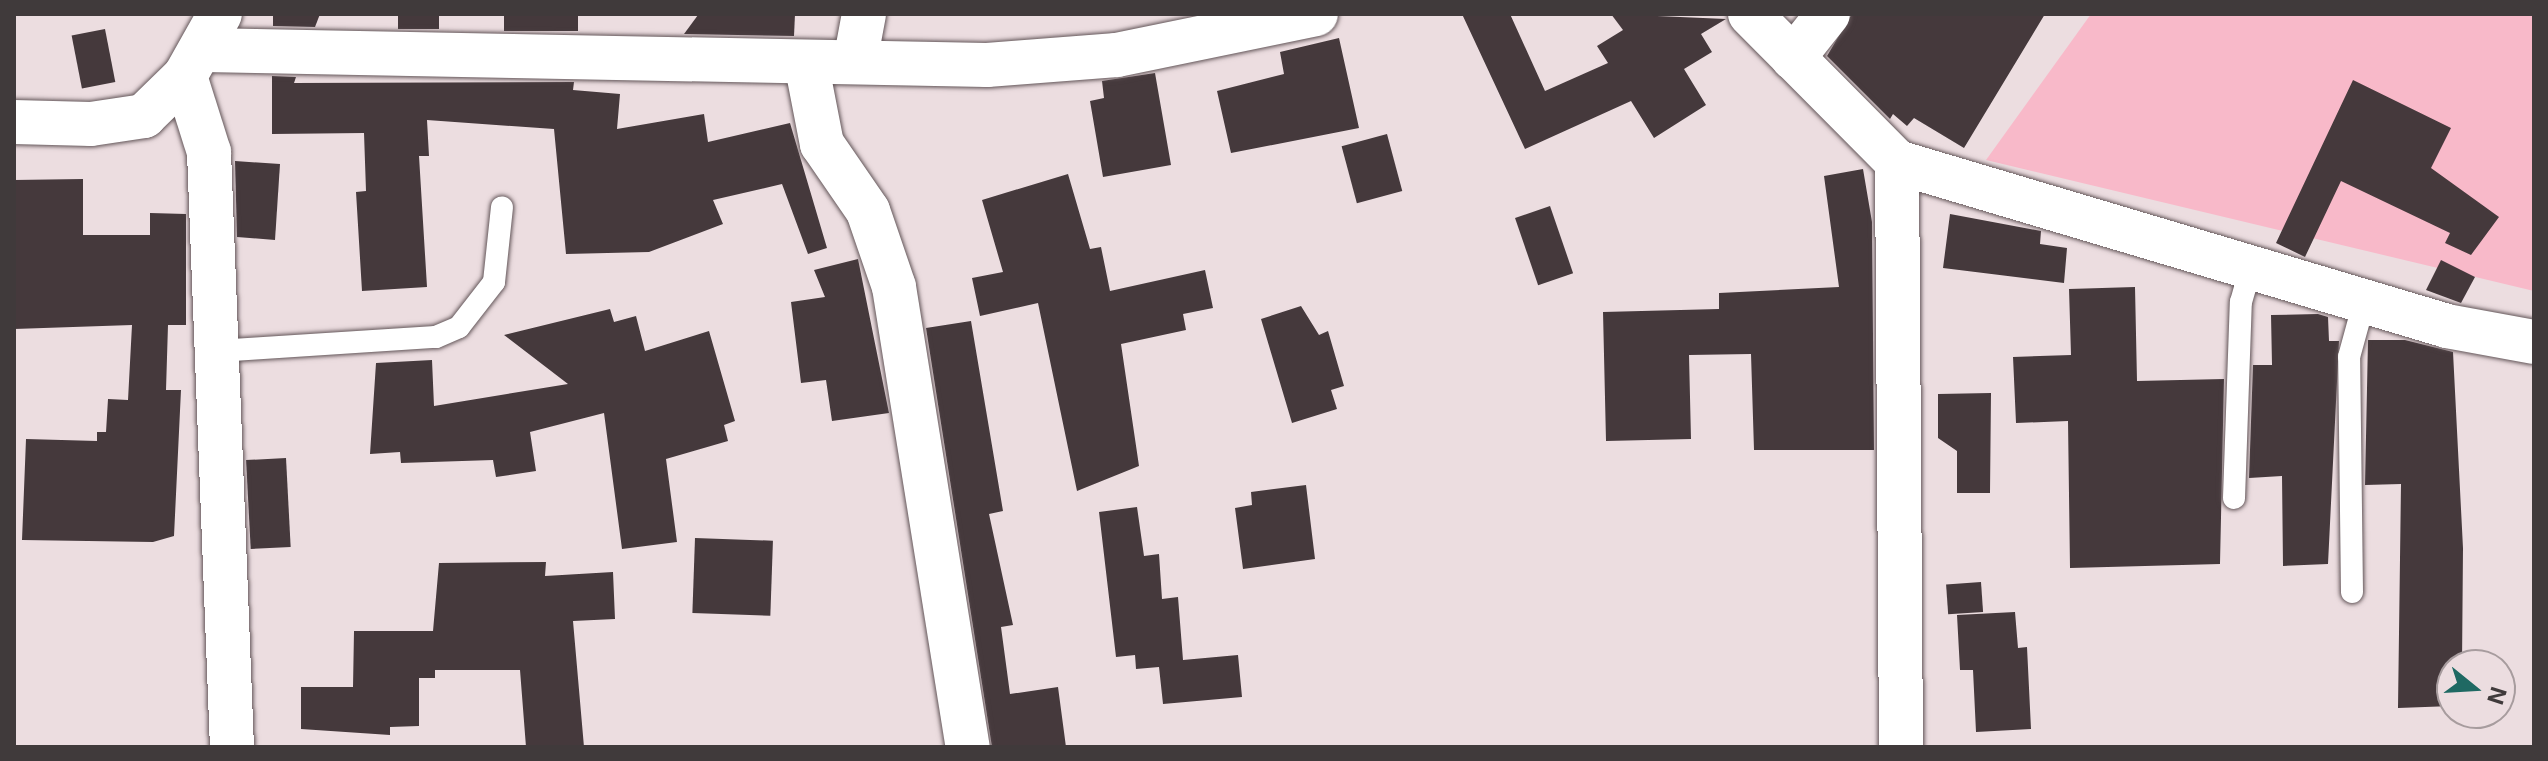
<!DOCTYPE html>
<style>
body{margin:0}
#map{position:relative;width:2548px;height:761px;overflow:hidden;background:#ecdde0;font-family:Inter,sans-serif}
div>[style]{position:absolute}
.green>*{inset:0;background:#f8b9c9}
.building>*{inset:0;background:#45393c;transform-origin:0 0}
.roads{filter:drop-shadow(0 0 2px #635659) drop-shadow(0 0 2px #635659)}
.lane>*{height:22px;margin:-11px;padding:0 11px;transform-origin:11px;border-radius:11px;background:#fff}
.street>*{height:44px;margin:-22px;padding:0 22px;transform-origin:22px;border-radius:22px;background:#fff}
span{translate:-50% -50%;white-space:nowrap;text-align:center;line-height:1.15;-webkit-text-stroke:8px #ecdde0;paint-order:stroke}
.frame{position:absolute;inset:0;border:16px solid #403a3b;pointer-events:none}
.north{position:absolute;left:2436px;top:649px;width:80px;height:80px;box-sizing:border-box;background:#ecdde0;border:2px solid #a79c9e;border-radius:50%;rotate:108deg;font-size:22px;font-weight:700;line-height:32px;text-align:center;color:#403a3b}
.north::after{content:'';display:block;margin:auto;width:28px;height:36px;background:#1f6963;clip-path:polygon(50% 0,100% 100%,50% 72%,0 100%)}
</style>
<div id="map">
<div class="green">
<div style="clip-path:polygon(2091px 14px,2534px 14px,2534px 291px,1986px 160px)"></div>
</div>
<div class="building">
<div style="clip-path:polygon(273px 14px,320px 14px,315px 27px,273px 26px)"></div>
<div style="left:398px;top:14px;width:41px;height:15px"></div>
<div style="left:504px;top:14px;width:74px;height:17px"></div>
<div style="clip-path:polygon(727px 14px,795px 14px,794px 36px,684px 34px,698px 15px)"></div>
<div style="clip-path:polygon(1462px 14px,1510px 14px,1545px 91px,1608px 63px,1597px 46px,1623px 30px,1611px 14px,1726px 19px,1701px 34px,1712px 52px,1684px 69px,1706px 105px,1654px 138px,1631px 101px,1525px 149px)"></div>
<div style="clip-path:polygon(1852px 14px,2045px 14px,1964px 148px,1914px 118px,1907px 126px,1893px 114px,1890px 119px,1827px 56px)"></div>
<div style="left:105px;top:29px;width:54px;height:34px;rotate:79deg"></div>
<div style="clip-path:polygon(1339px 38px,1359px 128px,1231px 153px,1217px 91px,1284px 74px,1280px 52px)"></div>
<div style="clip-path:polygon(1155px 73px,1171px 165px,1103px 177px,1090px 101px,1104px 98px,1102px 81px)"></div>
<div style="clip-path:polygon(272px 76px,296px 77px,294px 83px,574px 82px,573px 90px,620px 94px,617px 129px,704px 114px,708px 142px,790px 123px,827px 248px,808px 254px,782px 184px,713px 200px,723px 224px,649px 252px,566px 254px,554px 129px,427px 120px,429px 156px,419px 156px,427px 287px,362px 291px,356px 192px,366px 191px,364px 133px,272px 134px)"></div>
<div style="clip-path:polygon(2353px 80px,2451px 128px,2431px 168px,2499px 217px,2471px 255px,2445px 243px,2450px 233px,2341px 181px,2305px 257px,2276px 243px)"></div>
<div style="left:1387px;top:134px;width:59px;height:47px;rotate:75deg"></div>
<div style="clip-path:polygon(235px 161px,280px 164px,275px 240px,237px 237px)"></div>
<div style="clip-path:polygon(1863px 169px,1872px 222px,1874px 450px,1754px 450px,1751px 354px,1689px 355px,1691px 439px,1606px 441px,1603px 312px,1719px 309px,1719px 293px,1839px 287px,1824px 176px)"></div>
<div style="clip-path:polygon(1068px 174px,1090px 249px,1101px 247px,1110px 291px,1205px 270px,1213px 308px,1183px 314px,1186px 330px,1121px 344px,1139px 466px,1077px 491px,1038px 303px,980px 316px,972px 278px,1003px 272px,982px 200px)"></div>
<div style="clip-path:polygon(83px 179px,83px 235px,150px 235px,150px 213px,186px 214px,186px 325px,168px 325px,166px 390px,181px 390px,174px 536px,153px 542px,22px 540px,26px 439px,97px 441px,97px 432px,106px 432px,108px 399px,128px 400px,132px 325px,14px 329px,14px 180px)"></div>
<div style="left:1550px;top:206px;width:71px;height:37px;rotate:71deg"></div>
<div style="clip-path:polygon(1950px 214px,2041px 231px,2040px 244px,2067px 248px,2064px 283px,1943px 268px)"></div>
<div style="clip-path:polygon(858px 259px,889px 413px,832px 421px,826px 380px,801px 383px,791px 302px,825px 297px,814px 270px)"></div>
<div style="clip-path:polygon(2441px 260px,2475px 277px,2461px 303px,2426px 290px)"></div>
<div style="clip-path:polygon(2135px 287px,2137px 381px,2224px 379px,2220px 564px,2070px 568px,2068px 421px,2016px 423px,2013px 357px,2071px 355px,2069px 289px)"></div>
<div style="clip-path:polygon(1301px 306px,1319px 335px,1328px 331px,1344px 386px,1331px 390px,1337px 409px,1292px 423px,1261px 319px)"></div>
<div style="clip-path:polygon(610px 309px,614px 322px,636px 316px,645px 351px,709px 331px,735px 421px,724px 425px,728px 441px,666px 459px,677px 542px,622px 549px,604px 413px,530px 432px,536px 471px,496px 477px,493px 460px,401px 463px,400px 452px,370px 454px,376px 363px,432px 360px,434px 406px,568px 384px,504px 335px)"></div>
<div style="clip-path:polygon(2318px 314px,2328px 317px,2329px 341px,2339px 341px,2328px 564px,2283px 566px,2282px 476px,2249px 478px,2253px 365px,2272px 365px,2271px 315px)"></div>
<div style="clip-path:polygon(971px 321px,1003px 511px,989px 514px,1013px 625px,1001px 627px,1010px 694px,1058px 687px,1066px 747px,992px 747px,926px 328px)"></div>
<div style="clip-path:polygon(2368px 340px,2405px 340px,2453px 352px,2463px 548px,2462px 665px,2452px 665px,2452px 706px,2398px 708px,2401px 484px,2365px 485px)"></div>
<div style="clip-path:polygon(1991px 393px,1990px 493px,1957px 493px,1957px 451px,1938px 438px,1938px 394px)"></div>
<div style="left:286px;top:458px;width:89px;height:40px;rotate:87deg"></div>
<div style="clip-path:polygon(1306px 485px,1315px 559px,1243px 569px,1235px 508px,1252px 505px,1251px 492px)"></div>
<div style="clip-path:polygon(1137px 507px,1144px 556px,1159px 554px,1162px 599px,1178px 597px,1183px 660px,1238px 655px,1242px 697px,1163px 704px,1159px 667px,1136px 669px,1135px 655px,1116px 657px,1099px 512px)"></div>
<div style="left:695px;top:538px;width:78px;height:75px;rotate:2deg"></div>
<div style="clip-path:polygon(546px 562px,545px 576px,613px 572px,615px 619px,573px 621px,584px 747px,526px 747px,520px 670px,435px 670px,435px 678px,419px 678px,419px 726px,390px 727px,390px 735px,301px 729px,301px 687px,353px 687px,354px 631px,433px 631px,439px 563px)"></div>
<div style="left:1981px;top:582px;width:30px;height:35px;rotate:86deg"></div>
<div style="clip-path:polygon(2015px 612px,2018px 648px,2027px 647px,2031px 729px,1976px 732px,1973px 670px,1960px 670px,1957px 615px)"></div>
</div>
<div class="roads">
<div class="lane">
<div style="left:217px;top:351px;width:219px;rotate:-3.7deg"></div>
<div style="left:436px;top:337px;width:25px;rotate:-23deg"></div>
<div style="left:459px;top:327px;width:57px;rotate:-52.1deg"></div>
<div style="left:494px;top:282px;width:75px;rotate:-83.9deg"></div>
<div style="left:2234px;top:498px;width:196px;rotate:-88deg"></div>
<div style="left:2241px;top:302px;width:35px;rotate:-74deg"></div>
<div style="left:2352px;top:592px;width:235px;rotate:-90.7deg"></div>
<div style="left:2349px;top:357px;width:57px;rotate:-74.7deg"></div>
</div>
<div class="street">
<div style="left:1750px;top:14px;width:209px;rotate:45.2deg"></div>
<div style="left:1897px;top:162px;width:574px;rotate:16.6deg"></div>
<div style="left:2447px;top:326px;width:88px;rotate:10.4deg"></div>
<div style="left:204px;top:50px;width:783px;rotate:1.1deg"></div>
<div style="left:987px;top:65px;width:130px;rotate:-4.4deg"></div>
<div style="left:1117px;top:55px;width:203px;rotate:-11.6deg"></div>
<div style="left:1793px;top:58px;width:56px;rotate:-51.5deg"></div>
<div style="left:806px;top:62px;width:84px;rotate:79deg"></div>
<div style="left:822px;top:144px;width:81px;rotate:55.5deg"></div>
<div style="left:868px;top:211px;width:80px;rotate:71.1deg"></div>
<div style="left:894px;top:287px;width:466px;rotate:80.9deg"></div>
<div style="left:855px;top:62px;width:49px;rotate:-79.4deg"></div>
<div style="left:185px;top:76px;width:80px;rotate:72.5deg"></div>
<div style="left:209px;top:152px;width:595px;rotate:87.79deg"></div>
<div style="left:14px;top:122px;width:77px;rotate:1.5deg"></div>
<div style="left:91px;top:124px;width:54px;rotate:-8.6deg"></div>
<div style="left:144px;top:116px;width:57px;rotate:-44.3deg"></div>
<div style="left:185px;top:76px;width:71px;rotate:-60.6deg"></div>
<div style="left:1897px;top:162px;width:585px;rotate:89.61deg"></div>
</div>
</div>
<div class="frame"></div>
<div class="north">N</div>
</div>
